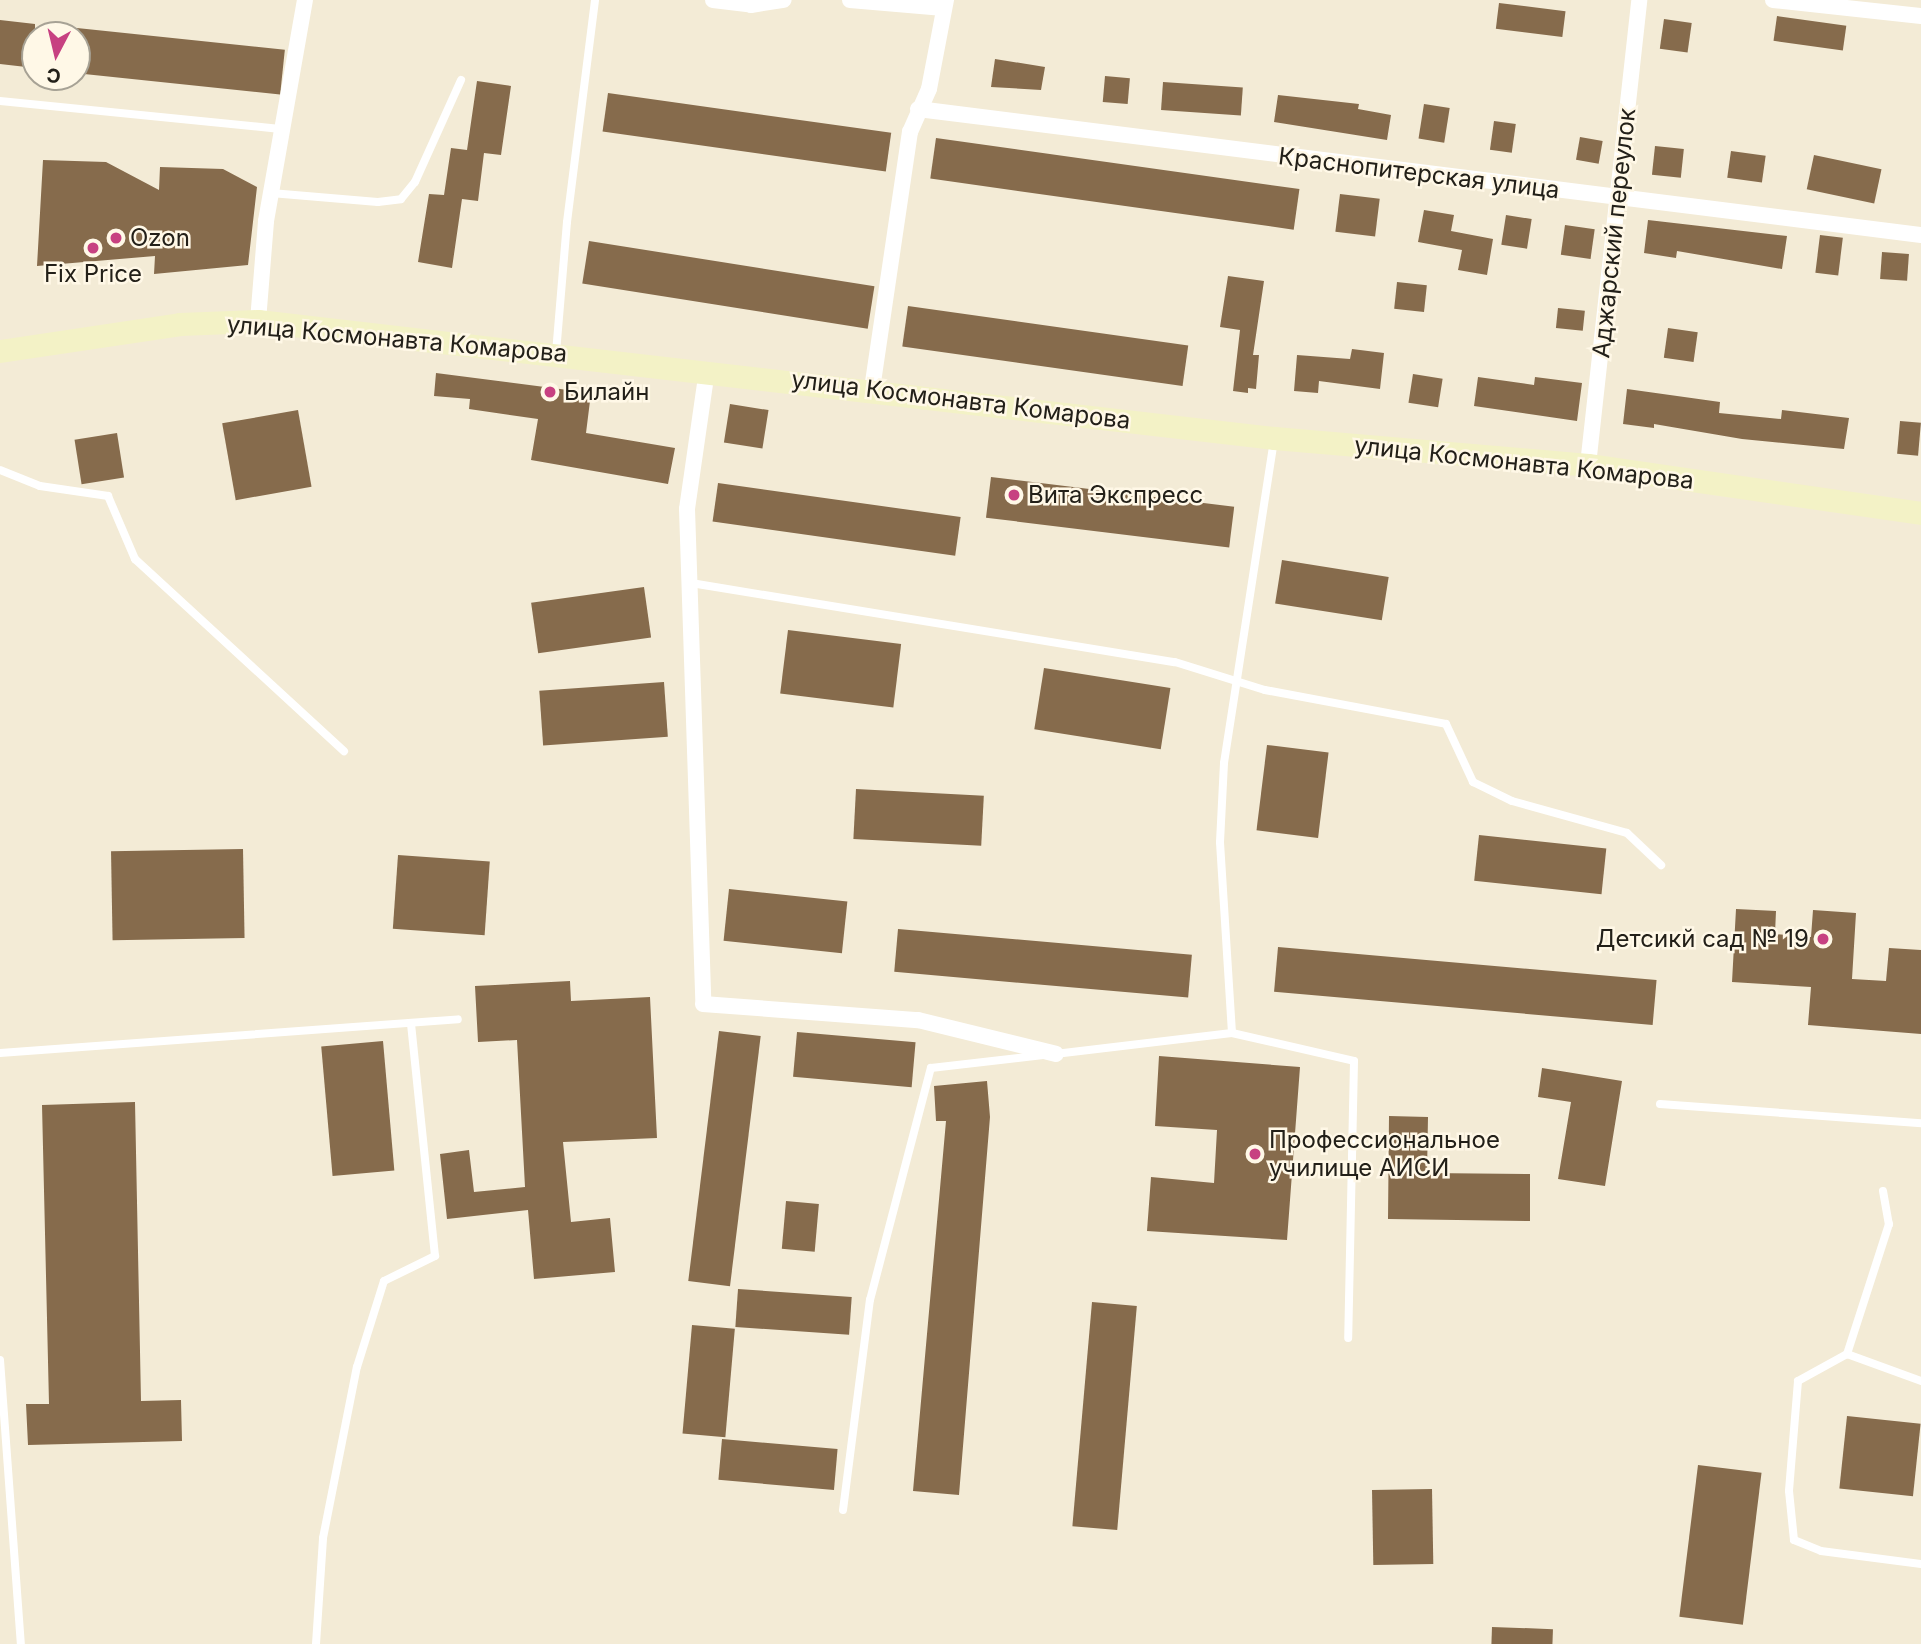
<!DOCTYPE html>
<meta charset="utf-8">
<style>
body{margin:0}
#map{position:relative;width:1921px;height:1644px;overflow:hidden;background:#f3ebd6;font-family:Inter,sans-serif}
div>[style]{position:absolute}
.building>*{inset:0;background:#866b4c;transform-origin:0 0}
.lane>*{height:8px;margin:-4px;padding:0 4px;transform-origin:4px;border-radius:4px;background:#fff}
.street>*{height:16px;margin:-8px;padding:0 8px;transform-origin:8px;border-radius:8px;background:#fff}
.secondary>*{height:23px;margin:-11.5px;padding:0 11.5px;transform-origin:11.5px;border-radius:11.5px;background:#f3f2c6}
.dots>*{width:19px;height:19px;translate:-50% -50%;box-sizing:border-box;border:4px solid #fff8e7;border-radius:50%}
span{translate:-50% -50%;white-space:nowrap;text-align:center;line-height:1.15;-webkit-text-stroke:5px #fff8e7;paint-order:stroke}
.street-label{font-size:24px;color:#232019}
.poi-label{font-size:24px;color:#232019}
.left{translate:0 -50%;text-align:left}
.right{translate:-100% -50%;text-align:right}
.north{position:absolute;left:21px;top:21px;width:70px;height:70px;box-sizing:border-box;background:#fff8e7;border:2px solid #a7a295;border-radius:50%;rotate:187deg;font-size:19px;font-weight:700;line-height:28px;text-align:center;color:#232019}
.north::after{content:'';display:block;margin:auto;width:24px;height:32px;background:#c74181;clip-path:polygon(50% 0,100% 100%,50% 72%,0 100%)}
</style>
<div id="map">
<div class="building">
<div style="left:1499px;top:3px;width:67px;height:26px;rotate:7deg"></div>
<div style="left:1777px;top:16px;width:70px;height:25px;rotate:8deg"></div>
<div style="left:1664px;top:19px;width:28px;height:30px;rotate:8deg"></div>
<div style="clip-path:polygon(0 20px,35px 24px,35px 68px,0 64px)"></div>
<div style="left:77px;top:28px;width:209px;height:45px;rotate:6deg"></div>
<div style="clip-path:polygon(995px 59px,1045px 67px,1041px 90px,991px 87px)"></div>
<div style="left:1105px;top:76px;width:25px;height:26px;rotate:5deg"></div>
<div style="clip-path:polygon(477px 81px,511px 86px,501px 155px,484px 153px,478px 201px,462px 199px,452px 268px,418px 262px,429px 194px,444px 195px,451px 148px,467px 150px)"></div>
<div style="left:1163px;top:82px;width:80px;height:28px;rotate:4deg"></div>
<div style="left:608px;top:93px;width:286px;height:39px;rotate:8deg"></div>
<div style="clip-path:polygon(1278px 95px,1359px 104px,1358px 109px,1391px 115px,1387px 140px,1274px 122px)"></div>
<div style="left:1424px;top:104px;width:26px;height:35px;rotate:9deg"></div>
<div style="left:1494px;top:121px;width:22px;height:29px;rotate:8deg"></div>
<div style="left:1580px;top:137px;width:23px;height:23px;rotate:10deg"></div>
<div style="left:936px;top:138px;width:367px;height:41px;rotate:8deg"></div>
<div style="left:1655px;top:146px;width:29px;height:29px;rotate:6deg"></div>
<div style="left:1731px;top:151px;width:35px;height:27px;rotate:8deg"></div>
<div style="left:1814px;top:155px;width:69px;height:35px;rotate:12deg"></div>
<div style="clip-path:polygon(43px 160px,106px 162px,159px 190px,160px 167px,223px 169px,257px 187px,248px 265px,154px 274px,155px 256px,37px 266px)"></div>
<div style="left:1340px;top:194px;width:40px;height:38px;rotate:7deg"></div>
<div style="clip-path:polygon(1424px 210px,1454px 215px,1451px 231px,1493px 239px,1487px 275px,1458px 270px,1462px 250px,1418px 242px)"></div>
<div style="left:1506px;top:215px;width:26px;height:30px;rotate:9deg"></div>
<div style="clip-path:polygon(1648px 220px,1787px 236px,1782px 269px,1677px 251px,1676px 258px,1644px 253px)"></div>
<div style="left:1565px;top:225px;width:30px;height:30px;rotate:8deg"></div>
<div style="left:1820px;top:235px;width:23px;height:38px;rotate:7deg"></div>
<div style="left:589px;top:241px;width:289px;height:43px;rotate:9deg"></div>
<div style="left:1882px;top:252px;width:27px;height:27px;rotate:4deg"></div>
<div style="clip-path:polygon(1228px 276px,1264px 281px,1253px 355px,1259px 355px,1256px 389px,1248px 388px,1248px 393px,1233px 391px,1240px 330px,1220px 327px)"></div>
<div style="left:1397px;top:282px;width:30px;height:27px;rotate:6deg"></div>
<div style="left:908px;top:306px;width:283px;height:41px;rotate:8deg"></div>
<div style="left:1558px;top:308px;width:27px;height:20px;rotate:6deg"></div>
<div style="left:1668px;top:328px;width:30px;height:30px;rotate:8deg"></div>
<div style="clip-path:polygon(1352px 349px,1384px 353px,1380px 389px,1319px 381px,1318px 393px,1294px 391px,1297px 355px,1350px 359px)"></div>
<div style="clip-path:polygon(436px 373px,591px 393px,586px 433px,675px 448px,668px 484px,531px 460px,538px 419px,469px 409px,470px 399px,434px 396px)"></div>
<div style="left:1413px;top:374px;width:30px;height:29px;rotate:9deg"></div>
<div style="clip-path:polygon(1478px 377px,1534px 385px,1535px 377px,1582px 383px,1577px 421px,1474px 406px)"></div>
<div style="clip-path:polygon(1627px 389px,1720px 402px,1719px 413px,1781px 419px,1782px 410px,1849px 418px,1844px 449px,1742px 439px,1654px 424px,1654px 428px,1623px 424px)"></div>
<div style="left:730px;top:404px;width:39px;height:39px;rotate:9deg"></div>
<div style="left:298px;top:410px;width:78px;height:77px;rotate:80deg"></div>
<div style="left:1900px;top:421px;width:21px;height:33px;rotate:5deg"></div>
<div style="left:117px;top:433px;width:45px;height:43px;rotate:81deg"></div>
<div style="left:991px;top:477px;width:245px;height:41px;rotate:7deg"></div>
<div style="left:718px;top:483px;width:245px;height:39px;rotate:8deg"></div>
<div style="left:1282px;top:560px;width:108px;height:44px;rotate:9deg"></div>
<div style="left:644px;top:587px;width:51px;height:114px;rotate:82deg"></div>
<div style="left:788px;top:630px;width:114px;height:64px;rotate:7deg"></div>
<div style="left:1044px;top:668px;width:128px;height:62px;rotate:9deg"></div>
<div style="left:664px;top:682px;width:55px;height:125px;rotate:86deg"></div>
<div style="left:1267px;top:745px;width:62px;height:86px;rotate:7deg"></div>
<div style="left:856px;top:789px;width:128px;height:50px;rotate:3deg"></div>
<div style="left:1479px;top:835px;width:128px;height:46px;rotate:6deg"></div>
<div style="left:243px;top:849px;width:89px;height:132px;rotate:89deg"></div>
<div style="left:398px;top:855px;width:92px;height:74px;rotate:4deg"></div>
<div style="left:729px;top:889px;width:119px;height:52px;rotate:6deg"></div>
<div style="clip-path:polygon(1736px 909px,1776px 911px,1775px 934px,1811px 937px,1813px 910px,1856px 913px,1852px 979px,1886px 981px,1889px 948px,1921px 950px,1921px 1034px,1808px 1025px,1811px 987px,1732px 982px)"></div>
<div style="left:898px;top:929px;width:295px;height:43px;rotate:5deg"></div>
<div style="left:1278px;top:947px;width:380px;height:45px;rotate:5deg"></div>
<div style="clip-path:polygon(570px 981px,571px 1001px,650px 997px,657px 1138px,563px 1142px,571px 1222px,610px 1218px,615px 1272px,534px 1279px,528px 1210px,447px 1219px,440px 1154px,469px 1150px,474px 1192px,525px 1187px,517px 1040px,478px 1042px,475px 986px)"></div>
<div style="left:719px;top:1031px;width:42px;height:252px;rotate:7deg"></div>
<div style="left:797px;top:1032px;width:119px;height:45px;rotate:5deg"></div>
<div style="left:383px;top:1041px;width:130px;height:62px;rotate:85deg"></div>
<div style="clip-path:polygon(1159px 1056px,1300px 1067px,1287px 1240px,1147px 1231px,1151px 1177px,1214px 1183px,1217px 1130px,1155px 1126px)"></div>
<div style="clip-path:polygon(1542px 1068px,1622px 1081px,1605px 1186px,1558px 1179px,1571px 1102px,1538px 1097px)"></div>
<div style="clip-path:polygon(987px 1081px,990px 1117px,959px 1495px,913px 1491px,946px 1121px,936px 1121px,934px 1086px)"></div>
<div style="clip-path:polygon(135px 1102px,141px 1401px,181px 1400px,182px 1441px,28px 1445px,26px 1404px,49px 1404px,42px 1105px)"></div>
<div style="clip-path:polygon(1389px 1116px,1428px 1117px,1427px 1173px,1530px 1174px,1530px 1221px,1388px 1219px)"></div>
<div style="left:786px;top:1201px;width:33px;height:48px;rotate:5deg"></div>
<div style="left:738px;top:1289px;width:114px;height:38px;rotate:4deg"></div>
<div style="left:1092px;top:1302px;width:45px;height:225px;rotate:5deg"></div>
<div style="left:692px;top:1325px;width:43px;height:109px;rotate:5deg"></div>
<div style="left:1847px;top:1416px;width:74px;height:73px;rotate:6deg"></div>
<div style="left:722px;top:1439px;width:116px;height:41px;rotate:5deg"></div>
<div style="left:1698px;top:1465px;width:64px;height:153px;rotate:7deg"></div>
<div style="left:1432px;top:1489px;width:75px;height:60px;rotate:89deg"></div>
<div style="left:1492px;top:1627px;width:61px;height:17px;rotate:2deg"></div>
</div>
<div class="lane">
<div style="left:0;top:101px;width:284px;rotate:5.7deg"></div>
<div style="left:271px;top:193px;width:107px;rotate:4.8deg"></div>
<div style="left:378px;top:202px;width:23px;rotate:-7deg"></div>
<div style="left:401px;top:199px;width:22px;rotate:-51deg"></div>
<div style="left:415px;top:182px;width:112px;rotate:-65.7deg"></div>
<div style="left:556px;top:353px;width:131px;rotate:-85.2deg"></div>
<div style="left:567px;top:222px;width:224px;rotate:-82.8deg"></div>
<div style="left:0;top:470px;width:43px;rotate:21.8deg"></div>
<div style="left:40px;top:486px;width:69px;rotate:8.4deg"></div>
<div style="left:108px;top:496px;width:69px;rotate:66.8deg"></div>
<div style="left:135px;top:559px;width:284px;rotate:42.6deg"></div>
<div style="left:691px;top:583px;width:490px;rotate:9.3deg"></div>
<div style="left:1175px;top:662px;width:94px;rotate:17.3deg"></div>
<div style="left:1265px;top:690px;width:184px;rotate:10.6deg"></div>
<div style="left:1446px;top:724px;width:64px;rotate:65deg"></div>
<div style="left:1473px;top:782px;width:43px;rotate:26deg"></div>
<div style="left:1512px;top:801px;width:119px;rotate:15.5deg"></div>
<div style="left:1627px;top:833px;width:47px;rotate:43.3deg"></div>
<div style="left:1232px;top:1033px;width:125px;rotate:12.9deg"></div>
<div style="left:1354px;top:1061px;width:277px;rotate:91.2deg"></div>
<div style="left:0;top:1053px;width:459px;rotate:-4.2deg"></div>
<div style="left:1055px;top:1054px;width:178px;rotate:-6.8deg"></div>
<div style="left:1232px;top:1033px;width:191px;rotate:-93.6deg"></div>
<div style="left:1220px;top:842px;width:79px;rotate:-87.1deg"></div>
<div style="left:1224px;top:763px;width:326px;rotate:-81.2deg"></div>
<div style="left:1660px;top:1104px;width:262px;rotate:4.2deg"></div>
<div style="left:1883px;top:1191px;width:34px;rotate:80deg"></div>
<div style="left:1889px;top:1224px;width:137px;rotate:107.9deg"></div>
<div style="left:1847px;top:1354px;width:79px;rotate:20deg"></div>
<div style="left:1847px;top:1354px;width:56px;rotate:151.1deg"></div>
<div style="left:1798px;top:1381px;width:110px;rotate:94.7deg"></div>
<div style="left:1789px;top:1491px;width:49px;rotate:84.2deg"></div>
<div style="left:1794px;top:1540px;width:29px;rotate:22deg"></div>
<div style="left:1821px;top:1551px;width:101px;rotate:7.4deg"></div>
<div style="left:0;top:1360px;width:285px;rotate:85.8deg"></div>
<div style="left:843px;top:1510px;width:212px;rotate:-82.7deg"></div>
<div style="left:870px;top:1300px;width:240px;rotate:-75.3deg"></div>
<div style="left:931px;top:1068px;width:113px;rotate:-6.6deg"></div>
<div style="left:316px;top:1644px;width:106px;rotate:-86.2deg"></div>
<div style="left:323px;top:1538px;width:174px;rotate:-78.8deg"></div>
<div style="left:357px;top:1367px;width:90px;rotate:-72.6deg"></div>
<div style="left:384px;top:1281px;width:57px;rotate:-26.1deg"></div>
<div style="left:435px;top:1256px;width:234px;rotate:-95.9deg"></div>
</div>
<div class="street">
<div style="left:713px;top:0;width:38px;rotate:7deg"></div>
<div style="left:751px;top:5px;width:33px;rotate:-9deg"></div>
<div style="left:850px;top:0;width:94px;rotate:4.9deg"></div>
<div style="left:1773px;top:0;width:149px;rotate:6.2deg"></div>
<div style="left:918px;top:109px;width:1011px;rotate:7.16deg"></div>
<div style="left:258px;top:321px;width:100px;rotate:-85.4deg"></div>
<div style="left:266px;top:221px;width:224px;rotate:-80deg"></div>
<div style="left:707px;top:370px;width:140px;rotate:98.2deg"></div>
<div style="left:687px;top:509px;width:495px;rotate:88.1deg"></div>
<div style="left:703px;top:1004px;width:216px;rotate:4.3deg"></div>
<div style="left:918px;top:1020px;width:142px;rotate:13.8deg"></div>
<div style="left:872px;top:389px;width:260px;rotate:-81.6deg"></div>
<div style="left:910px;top:132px;width:47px;rotate:-66.2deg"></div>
<div style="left:929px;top:89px;width:91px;rotate:-79.2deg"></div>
<div style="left:1588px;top:465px;width:468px;rotate:-83.7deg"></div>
</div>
<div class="secondary">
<div style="left:0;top:351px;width:182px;rotate:-8.5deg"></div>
<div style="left:180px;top:324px;width:78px;rotate:-2.2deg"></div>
<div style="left:258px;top:321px;width:1023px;rotate:6.57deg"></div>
<div style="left:1274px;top:438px;width:315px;rotate:4.9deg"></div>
<div style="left:1588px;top:465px;width:336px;rotate:8.2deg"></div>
</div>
<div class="dots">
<div style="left:116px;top:238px;background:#c74181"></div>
<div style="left:93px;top:248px;background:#c74181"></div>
<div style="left:550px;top:392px;background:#c74181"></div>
<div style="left:1014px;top:495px;background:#c74181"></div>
<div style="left:1823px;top:939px;background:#c74181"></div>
<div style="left:1255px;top:1154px;background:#c74181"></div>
</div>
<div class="street-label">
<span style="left:1419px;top:173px;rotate:7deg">Краснопитерская улица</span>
<span style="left:1614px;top:233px;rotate:-84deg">Аджарский переулок</span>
<span style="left:397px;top:339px;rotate:5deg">улица Космонавта Комарова</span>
<span style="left:961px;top:400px;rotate:7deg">улица Космонавта Комарова</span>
<span style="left:1524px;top:463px;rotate:6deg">улица Космонавта Комарова</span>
</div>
<div class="poi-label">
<span class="left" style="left:130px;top:238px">Ozon</span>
<span style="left:93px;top:274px">Fix Price</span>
<span class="left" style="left:564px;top:392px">Билайн</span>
<span class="left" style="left:1028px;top:495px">Вита Экспресс</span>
<span class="right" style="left:1809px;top:939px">Детсикй сад № 19</span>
<span class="left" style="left:1269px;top:1154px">Профессиональное<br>училище АИСИ</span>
</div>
<div class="north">С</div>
</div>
